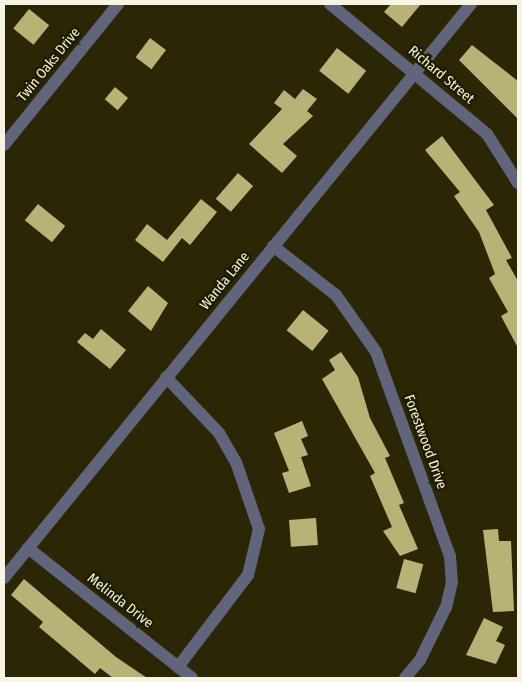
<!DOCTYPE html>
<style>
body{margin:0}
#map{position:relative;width:522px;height:682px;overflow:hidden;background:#2b2706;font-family:"Fira Sans Condensed",sans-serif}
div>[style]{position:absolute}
.building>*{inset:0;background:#b9b277;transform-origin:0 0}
.street>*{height:12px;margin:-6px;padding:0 6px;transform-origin:6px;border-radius:6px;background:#60657b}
span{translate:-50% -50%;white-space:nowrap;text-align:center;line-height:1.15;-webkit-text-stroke:5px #211d00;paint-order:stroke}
.street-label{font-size:14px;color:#f6f4e2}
.frame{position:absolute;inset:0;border:5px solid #f6f4e2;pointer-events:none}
</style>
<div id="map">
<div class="building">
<div style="clip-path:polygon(391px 4px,421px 4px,402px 27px,384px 12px)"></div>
<div style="left:29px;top:9px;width:26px;height:25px;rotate:39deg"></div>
<div style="left:150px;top:38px;width:20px;height:24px;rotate:37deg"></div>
<div style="clip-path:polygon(472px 45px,518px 81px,518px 119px,459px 60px)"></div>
<div style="left:337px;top:48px;width:37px;height:29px;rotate:38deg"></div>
<div style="left:115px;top:87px;width:17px;height:16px;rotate:40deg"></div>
<div style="clip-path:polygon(303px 89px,317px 99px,307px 111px,313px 116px,283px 144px,297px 156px,282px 173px,249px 144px,282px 109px,274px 103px,284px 90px,295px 99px)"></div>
<div style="clip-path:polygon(442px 136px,494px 205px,486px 210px,512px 258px,506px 260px,518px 281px,518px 348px,501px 316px,508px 312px,489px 278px,495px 274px,479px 232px,454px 196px,460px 192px,425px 150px)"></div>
<div style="left:238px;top:173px;width:20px;height:34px;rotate:41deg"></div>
<div style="clip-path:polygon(201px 199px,217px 212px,190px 245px,182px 238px,163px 262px,135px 240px,147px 224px,167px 240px)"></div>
<div style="left:38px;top:204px;width:35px;height:21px;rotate:39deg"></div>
<div style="clip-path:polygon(148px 286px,168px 303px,151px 331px,128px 311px)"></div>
<div style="left:303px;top:310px;width:33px;height:26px;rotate:39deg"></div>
<div style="clip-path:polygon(101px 329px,126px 350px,110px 369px,77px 342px,85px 333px,93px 339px)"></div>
<div style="clip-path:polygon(341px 352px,358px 377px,370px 418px,390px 456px,385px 458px,404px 503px,399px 505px,418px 549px,400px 556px,383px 531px,392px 527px,370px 476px,375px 473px,322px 379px,335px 370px,329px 360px)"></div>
<div style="clip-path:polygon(302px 421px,308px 436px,301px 439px,308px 455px,301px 457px,311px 486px,289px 493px,282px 473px,289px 471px,274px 433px)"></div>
<div style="left:316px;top:518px;width:27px;height:27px;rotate:86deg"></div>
<div style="clip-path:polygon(498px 529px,499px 541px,511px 541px,514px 611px,493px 612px,483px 530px)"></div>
<div style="left:404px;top:559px;width:20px;height:30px;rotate:15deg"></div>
<div style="clip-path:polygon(24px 579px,116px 657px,147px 678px,113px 678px,100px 668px,95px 674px,39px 627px,43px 622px,11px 595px)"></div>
<div style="clip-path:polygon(484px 618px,503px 627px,496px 641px,505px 645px,496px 664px,466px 655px)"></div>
</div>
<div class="street">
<div style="left:330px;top:4px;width:204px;rotate:39.6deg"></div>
<div style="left:487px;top:134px;width:58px;rotate:57.7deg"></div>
<div style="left:4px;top:145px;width:181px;rotate:-51deg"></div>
<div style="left:273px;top:246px;width:80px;rotate:37.9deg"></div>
<div style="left:336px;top:295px;width:70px;rotate:54.9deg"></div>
<div style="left:376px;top:352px;width:217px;rotate:70.1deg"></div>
<div style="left:450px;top:556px;width:26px;rotate:86deg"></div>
<div style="left:452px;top:582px;width:26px;rotate:103deg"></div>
<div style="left:446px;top:607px;width:59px;rotate:116.1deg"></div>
<div style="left:420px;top:660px;width:23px;rotate:130deg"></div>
<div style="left:166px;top:377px;width:77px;rotate:46.6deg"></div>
<div style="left:219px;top:433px;width:34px;rotate:60deg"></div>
<div style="left:236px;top:462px;width:71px;rotate:71.1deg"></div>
<div style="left:259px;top:529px;width:47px;rotate:103.4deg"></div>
<div style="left:248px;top:575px;width:116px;rotate:127.3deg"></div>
<div style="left:28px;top:548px;width:209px;rotate:38.4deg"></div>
<div style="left:4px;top:578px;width:740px;rotate:-50.87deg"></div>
</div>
<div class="street-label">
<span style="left:49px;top:65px;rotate:-51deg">Twin Oaks Drive</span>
<span style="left:441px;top:75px;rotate:40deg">Richard Street</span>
<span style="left:225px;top:281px;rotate:-51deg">Wanda Lane</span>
<span style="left:425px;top:442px;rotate:70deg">Forestwood Drive</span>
<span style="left:120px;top:601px;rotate:38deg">Melinda Drive</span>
</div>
<div class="frame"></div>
</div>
